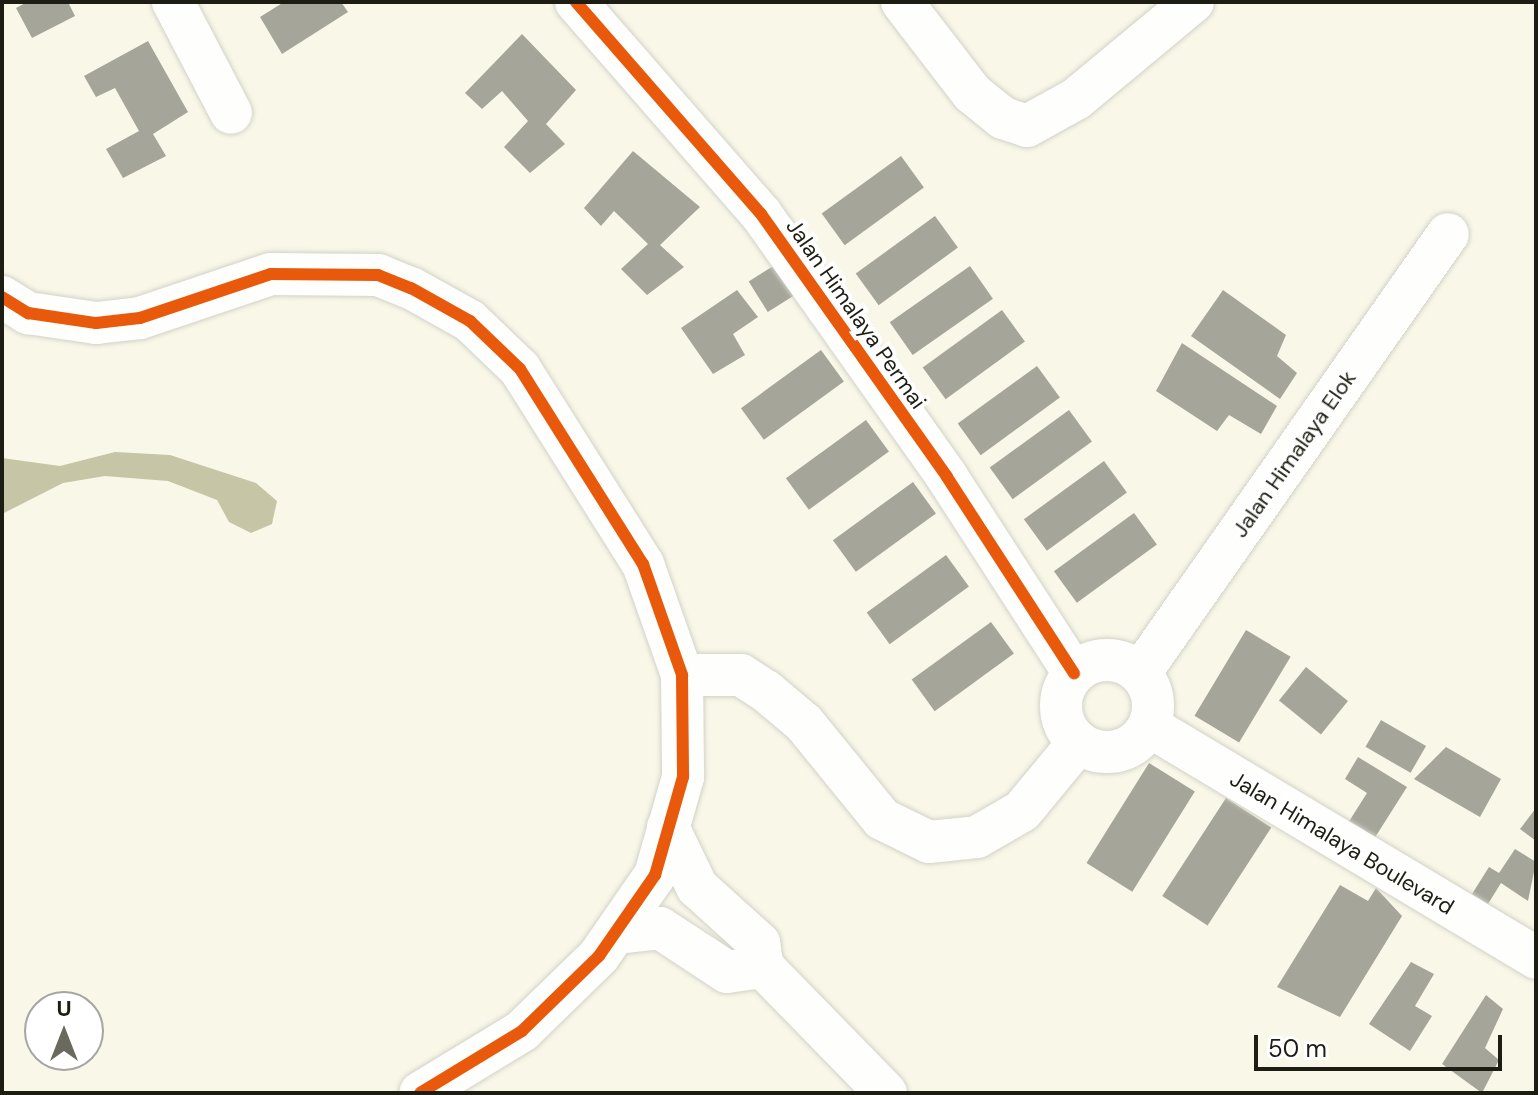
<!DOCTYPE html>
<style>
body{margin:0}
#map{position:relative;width:1538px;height:1095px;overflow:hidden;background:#f8f7e8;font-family:"DM Sans",sans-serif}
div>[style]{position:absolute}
.water>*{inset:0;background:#c6c5a6}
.building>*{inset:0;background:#a6a599;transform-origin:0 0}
.roads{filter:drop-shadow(0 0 2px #d2d2c7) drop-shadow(0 0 2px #d2d2c7)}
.minor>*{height:42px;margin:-21px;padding:0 21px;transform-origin:21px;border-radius:21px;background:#fefefc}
.minor>.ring{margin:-21px;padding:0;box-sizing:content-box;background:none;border:42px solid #fefefc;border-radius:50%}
.cycleway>*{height:12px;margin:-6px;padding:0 6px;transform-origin:6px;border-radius:6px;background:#e8590c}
span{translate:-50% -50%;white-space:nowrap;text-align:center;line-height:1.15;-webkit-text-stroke:8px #fff;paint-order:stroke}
.street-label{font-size:22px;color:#1d1d13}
.frame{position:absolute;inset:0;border:4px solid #1d1d13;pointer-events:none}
.north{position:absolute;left:24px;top:991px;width:80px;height:80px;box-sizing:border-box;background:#fff;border:2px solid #a5a5a1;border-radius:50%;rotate:0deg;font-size:22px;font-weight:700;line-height:32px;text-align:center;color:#1d1d13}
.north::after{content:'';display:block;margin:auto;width:28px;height:36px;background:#6a695e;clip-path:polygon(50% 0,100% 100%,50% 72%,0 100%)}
.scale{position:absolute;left:1254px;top:1035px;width:248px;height:36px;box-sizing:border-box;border:4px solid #1d1d13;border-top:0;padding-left:10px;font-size:24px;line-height:28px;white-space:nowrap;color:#1d1d13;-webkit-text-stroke:6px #fff;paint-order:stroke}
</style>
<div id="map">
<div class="water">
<div style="clip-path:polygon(115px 452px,170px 455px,256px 483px,277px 501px,272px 524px,251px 533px,229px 522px,217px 500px,168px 481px,105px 476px,63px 483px,2px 514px,2px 458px,60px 466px)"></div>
</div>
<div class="building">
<div style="clip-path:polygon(27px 2px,68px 2px,75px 16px,32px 38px,16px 8px)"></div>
<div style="clip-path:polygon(284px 2px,341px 2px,348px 12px,282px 54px,260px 17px)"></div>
<div style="clip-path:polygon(522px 34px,576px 90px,546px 124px,565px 144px,530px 173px,504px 147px,528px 121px,502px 91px,482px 109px,465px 93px)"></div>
<div style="clip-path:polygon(148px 41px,188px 112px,153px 134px,166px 156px,123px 178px,106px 149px,139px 131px,115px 88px,96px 97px,84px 76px)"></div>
<div style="clip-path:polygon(633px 151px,700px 207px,660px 245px,684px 267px,647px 295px,621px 269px,648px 244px,614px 211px,601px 226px,584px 208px)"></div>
<div style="left:901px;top:156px;width:39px;height:98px;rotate:54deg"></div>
<div style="left:935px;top:216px;width:39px;height:98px;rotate:54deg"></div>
<div style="left:775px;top:265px;width:36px;height:31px;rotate:58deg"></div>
<div style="left:970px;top:266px;width:40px;height:98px;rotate:55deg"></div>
<div style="clip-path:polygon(737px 290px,758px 317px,733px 334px,745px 355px,713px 374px,681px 328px)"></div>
<div style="clip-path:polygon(1223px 290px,1286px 335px,1277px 356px,1297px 373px,1280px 399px,1191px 336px)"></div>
<div style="left:1002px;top:310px;width:39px;height:98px;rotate:54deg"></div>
<div style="clip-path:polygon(1182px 343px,1277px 406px,1261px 434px,1229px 415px,1217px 431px,1156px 391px)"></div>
<div style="left:821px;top:350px;width:39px;height:99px;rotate:54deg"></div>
<div style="left:1037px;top:366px;width:39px;height:98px;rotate:54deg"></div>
<div style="left:1069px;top:410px;width:39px;height:98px;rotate:54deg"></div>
<div style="left:866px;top:420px;width:39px;height:99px;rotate:54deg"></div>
<div style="left:1104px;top:461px;width:39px;height:99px;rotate:54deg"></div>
<div style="left:913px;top:482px;width:39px;height:99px;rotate:54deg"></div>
<div style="left:1134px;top:513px;width:39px;height:99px;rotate:54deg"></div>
<div style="left:946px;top:555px;width:39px;height:98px;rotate:54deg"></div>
<div style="left:991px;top:622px;width:39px;height:98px;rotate:54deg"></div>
<div style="left:1246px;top:630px;width:52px;height:100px;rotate:31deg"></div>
<div style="left:1306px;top:667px;width:54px;height:43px;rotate:39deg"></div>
<div style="left:1381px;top:720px;width:52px;height:31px;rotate:30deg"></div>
<div style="clip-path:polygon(1446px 747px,1501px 779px,1480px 817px,1414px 779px)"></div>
<div style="clip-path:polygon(1358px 757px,1407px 787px,1374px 839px,1348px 823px,1367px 793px,1345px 779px)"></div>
<div style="left:1149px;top:763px;width:54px;height:118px;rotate:32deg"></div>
<div style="left:1226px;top:798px;width:54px;height:117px;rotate:33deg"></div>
<div style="clip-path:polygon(1536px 808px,1536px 841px,1520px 829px)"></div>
<div style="clip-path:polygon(1515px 849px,1536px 862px,1528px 901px,1501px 883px,1488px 904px,1472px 894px,1489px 867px,1499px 873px)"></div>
<div style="clip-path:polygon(1340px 885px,1368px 901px,1376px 888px,1402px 916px,1340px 1017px,1277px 987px)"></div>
<div style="clip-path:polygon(1411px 962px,1434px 974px,1415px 1006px,1432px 1016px,1410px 1051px,1369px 1024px)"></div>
<div style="clip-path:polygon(1486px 995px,1503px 1009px,1485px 1048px,1499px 1060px,1482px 1093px,1442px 1064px)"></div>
</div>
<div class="roads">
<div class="minor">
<div style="left:173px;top:2px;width:125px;rotate:62.4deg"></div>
<div style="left:576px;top:2px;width:281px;rotate:48.9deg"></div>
<div style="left:761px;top:214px;width:322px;rotate:54.7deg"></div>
<div style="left:947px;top:477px;width:234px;rotate:57.1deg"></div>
<div style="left:902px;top:2px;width:115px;rotate:52.4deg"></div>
<div style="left:972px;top:93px;width:40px;rotate:39deg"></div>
<div style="left:1003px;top:118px;width:25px;rotate:18deg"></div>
<div style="left:1027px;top:126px;width:56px;rotate:-28.9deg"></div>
<div style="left:1076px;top:99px;width:152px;rotate:-39.7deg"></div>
<div style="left:2px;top:297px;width:31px;rotate:32deg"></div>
<div style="left:28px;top:313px;width:69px;rotate:8.4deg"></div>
<div style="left:96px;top:323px;width:44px;rotate:-6.5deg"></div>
<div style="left:140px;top:318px;width:138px;rotate:-18.6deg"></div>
<div style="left:271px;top:274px;width:107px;rotate:0.5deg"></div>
<div style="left:378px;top:275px;width:35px;rotate:22deg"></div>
<div style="left:411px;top:288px;width:68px;rotate:29.2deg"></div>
<div style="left:470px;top:321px;width:69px;rotate:43.8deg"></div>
<div style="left:520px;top:369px;width:231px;rotate:57.8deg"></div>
<div style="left:643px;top:564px;width:118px;rotate:70.6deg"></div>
<div style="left:682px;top:675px;width:102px;rotate:89.4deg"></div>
<div style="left:683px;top:777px;width:102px;rotate:105.9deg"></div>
<div style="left:655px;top:875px;width:98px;rotate:124.7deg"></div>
<div style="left:599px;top:956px;width:107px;rotate:135.8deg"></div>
<div style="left:522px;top:1031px;width:119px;rotate:148.7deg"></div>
<div class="ring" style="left:1061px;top:660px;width:50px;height:50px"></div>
<div style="left:1140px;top:673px;width:536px;rotate:-54.95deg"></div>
<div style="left:682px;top:675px;width:59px"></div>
<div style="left:741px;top:675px;width:30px;rotate:33deg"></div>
<div style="left:766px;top:691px;width:50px;rotate:40.1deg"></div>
<div style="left:804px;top:723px;width:124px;rotate:50.9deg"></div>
<div style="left:882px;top:819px;width:52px;rotate:26.1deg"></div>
<div style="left:929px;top:842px;width:48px;rotate:-5.9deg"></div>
<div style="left:977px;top:837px;width:52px;rotate:-30deg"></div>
<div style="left:1022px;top:811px;width:89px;rotate:-50.4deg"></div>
<div style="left:1149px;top:726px;width:451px;rotate:30.9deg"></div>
<div style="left:668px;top:827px;width:67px;rotate:64.2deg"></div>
<div style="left:697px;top:887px;width:84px;rotate:42.1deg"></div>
<div style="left:759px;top:943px;width:24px;rotate:81deg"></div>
<div style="left:618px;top:933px;width:42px;rotate:-6.8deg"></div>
<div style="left:660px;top:928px;width:80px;rotate:33.3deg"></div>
<div style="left:727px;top:972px;width:36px;rotate:-8deg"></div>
<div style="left:763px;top:967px;width:176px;rotate:45.7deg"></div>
</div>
</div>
<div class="cycleway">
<div style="left:576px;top:2px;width:281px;rotate:48.9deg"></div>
<div style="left:761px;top:214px;width:322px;rotate:54.7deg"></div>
<div style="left:947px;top:477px;width:234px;rotate:57.1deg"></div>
<div style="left:2px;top:297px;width:31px;rotate:32deg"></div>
<div style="left:28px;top:313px;width:69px;rotate:8.4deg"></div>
<div style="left:96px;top:323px;width:44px;rotate:-6.5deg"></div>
<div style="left:140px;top:318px;width:138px;rotate:-18.6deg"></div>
<div style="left:271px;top:274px;width:107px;rotate:0.5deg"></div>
<div style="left:378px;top:275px;width:35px;rotate:22deg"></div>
<div style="left:411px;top:288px;width:68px;rotate:29.2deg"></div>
<div style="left:470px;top:321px;width:69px;rotate:43.8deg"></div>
<div style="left:520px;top:369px;width:231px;rotate:57.8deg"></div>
<div style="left:643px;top:564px;width:118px;rotate:70.6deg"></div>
<div style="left:682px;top:675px;width:102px;rotate:89.4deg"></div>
<div style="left:683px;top:777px;width:102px;rotate:105.9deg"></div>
<div style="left:655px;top:875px;width:98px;rotate:124.7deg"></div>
<div style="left:599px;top:956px;width:107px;rotate:135.8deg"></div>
<div style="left:522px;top:1031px;width:119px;rotate:148.7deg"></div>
</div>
<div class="street-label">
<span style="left:856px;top:314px;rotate:55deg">Jalan Himalaya Permai</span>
<span style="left:1294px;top:454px;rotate:-55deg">Jalan Himalaya Elok</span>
<span style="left:1342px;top:843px;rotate:31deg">Jalan Himalaya Boulevard</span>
</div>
<div class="frame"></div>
<div class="north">U</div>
<div class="scale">50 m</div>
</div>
